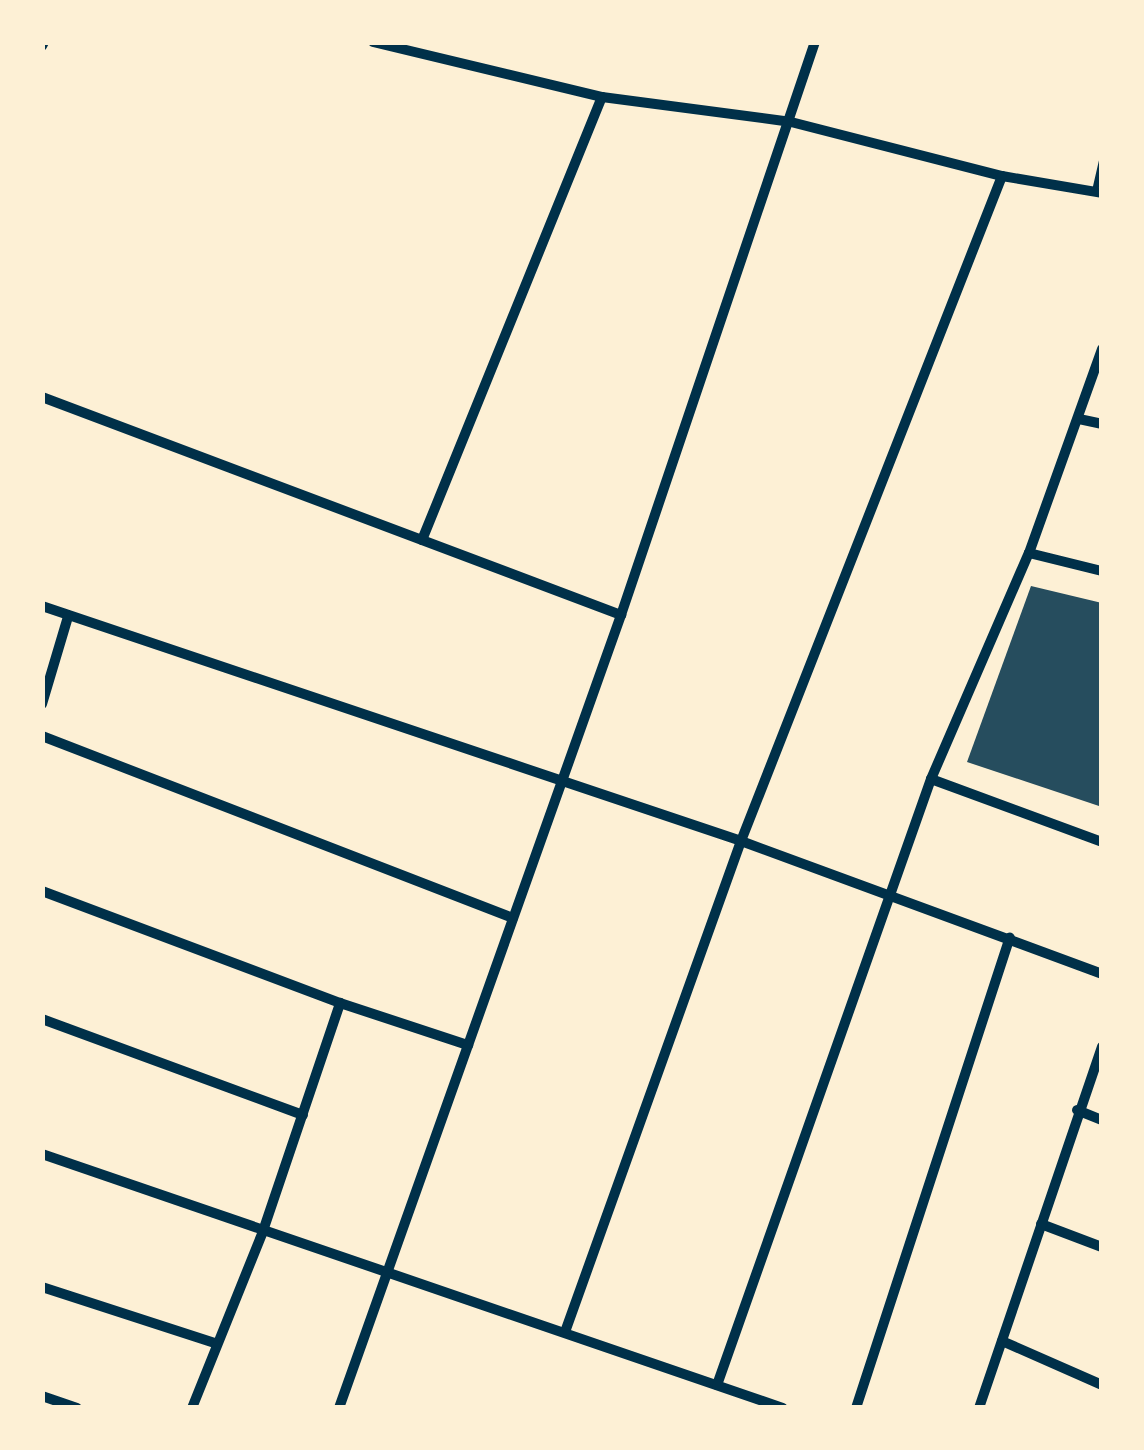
<!DOCTYPE html>
<style>
body{margin:0}
#map{position:relative;width:1144px;height:1450px;overflow:hidden;background:#fdf0d5;font-family:Inter,sans-serif}
div>[style]{position:absolute}
.building>*{inset:0;background:#264d5e}
.service>*{height:6px;margin:-3px;padding:0 3px;transform-origin:3px;border-radius:3px;background:#003049}
.minor>*{height:10px;margin:-5px;padding:0 5px;transform-origin:5px;border-radius:5px;background:#003049}
span{translate:-50% -50%;white-space:nowrap;text-align:center;line-height:1.15;-webkit-text-stroke:10px #fdf0d5;paint-order:stroke}
.frame{position:absolute;inset:0;border:45px solid #fdf0d5;pointer-events:none}
</style>
<div id="map">
<div class="building">
<div style="clip-path:polygon(1031px 586px,1102px 603px,1102px 807px,967px 762px)"></div>
</div>
<div class="service">
<div style="left:1095px;top:191px;width:31px;rotate:-77deg"></div>
</div>
<div class="minor">
<div style="left:373px;top:42px;width:236px;rotate:13.5deg"></div>
<div style="left:602px;top:97px;width:191px;rotate:7.5deg"></div>
<div style="left:791px;top:122px;width:218px;rotate:14.4deg"></div>
<div style="left:1002px;top:176px;width:101px;rotate:9.6deg"></div>
<div style="left:42px;top:46px;width:4px;rotate:-63deg"></div>
<div style="left:42px;top:397px;width:619px;rotate:20.63deg"></div>
<div style="left:1079px;top:419px;width:24px;rotate:12deg"></div>
<div style="left:422px;top:540px;width:478px;rotate:-67.9deg"></div>
<div style="left:1029px;top:553px;width:75px;rotate:13.9deg"></div>
<div style="left:42px;top:606px;width:737px;rotate:18.58deg"></div>
<div style="left:741px;top:841px;width:385px;rotate:20.2deg"></div>
<div style="left:42px;top:704px;width:91px;rotate:-73.4deg"></div>
<div style="left:42px;top:736px;width:505px;rotate:21.13deg"></div>
<div style="left:931px;top:779px;width:182px;rotate:20.2deg"></div>
<div style="left:42px;top:891px;width:318px;rotate:20.6deg"></div>
<div style="left:340px;top:1003px;width:135px;rotate:18.2deg"></div>
<div style="left:42px;top:1019px;width:278px;rotate:20.2deg"></div>
<div style="left:1077px;top:1110px;width:27px;rotate:22deg"></div>
<div style="left:42px;top:1154px;width:783px;rotate:18.92deg"></div>
<div style="left:1041px;top:1224px;width:65px;rotate:20.7deg"></div>
<div style="left:42px;top:1287px;width:184px;rotate:18deg"></div>
<div style="left:565px;top:1332px;width:522px;rotate:-70.28deg"></div>
<div style="left:741px;top:841px;width:714px;rotate:-68.57deg"></div>
<div style="left:1002px;top:1341px;width:109px;rotate:23.7deg"></div>
<div style="left:717px;top:1385px;width:643px;rotate:-70.55deg"></div>
<div style="left:931px;top:779px;width:246px;rotate:-66.6deg"></div>
<div style="left:1029px;top:553px;width:217px;rotate:-70.3deg"></div>
<div style="left:42px;top:1396px;width:37px;rotate:19deg"></div>
<div style="left:192px;top:1408px;width:191px;rotate:-68.1deg"></div>
<div style="left:263px;top:1231px;width:241px;rotate:-71.3deg"></div>
<div style="left:339px;top:1408px;width:842px;rotate:-70.42deg"></div>
<div style="left:621px;top:615px;width:605px;rotate:-71.3deg"></div>
<div style="left:856px;top:1408px;width:495px;rotate:-71.9deg"></div>
<div style="left:979px;top:1408px;width:382px;rotate:-71.2deg"></div>
</div>
<div class="frame"></div>
</div>
